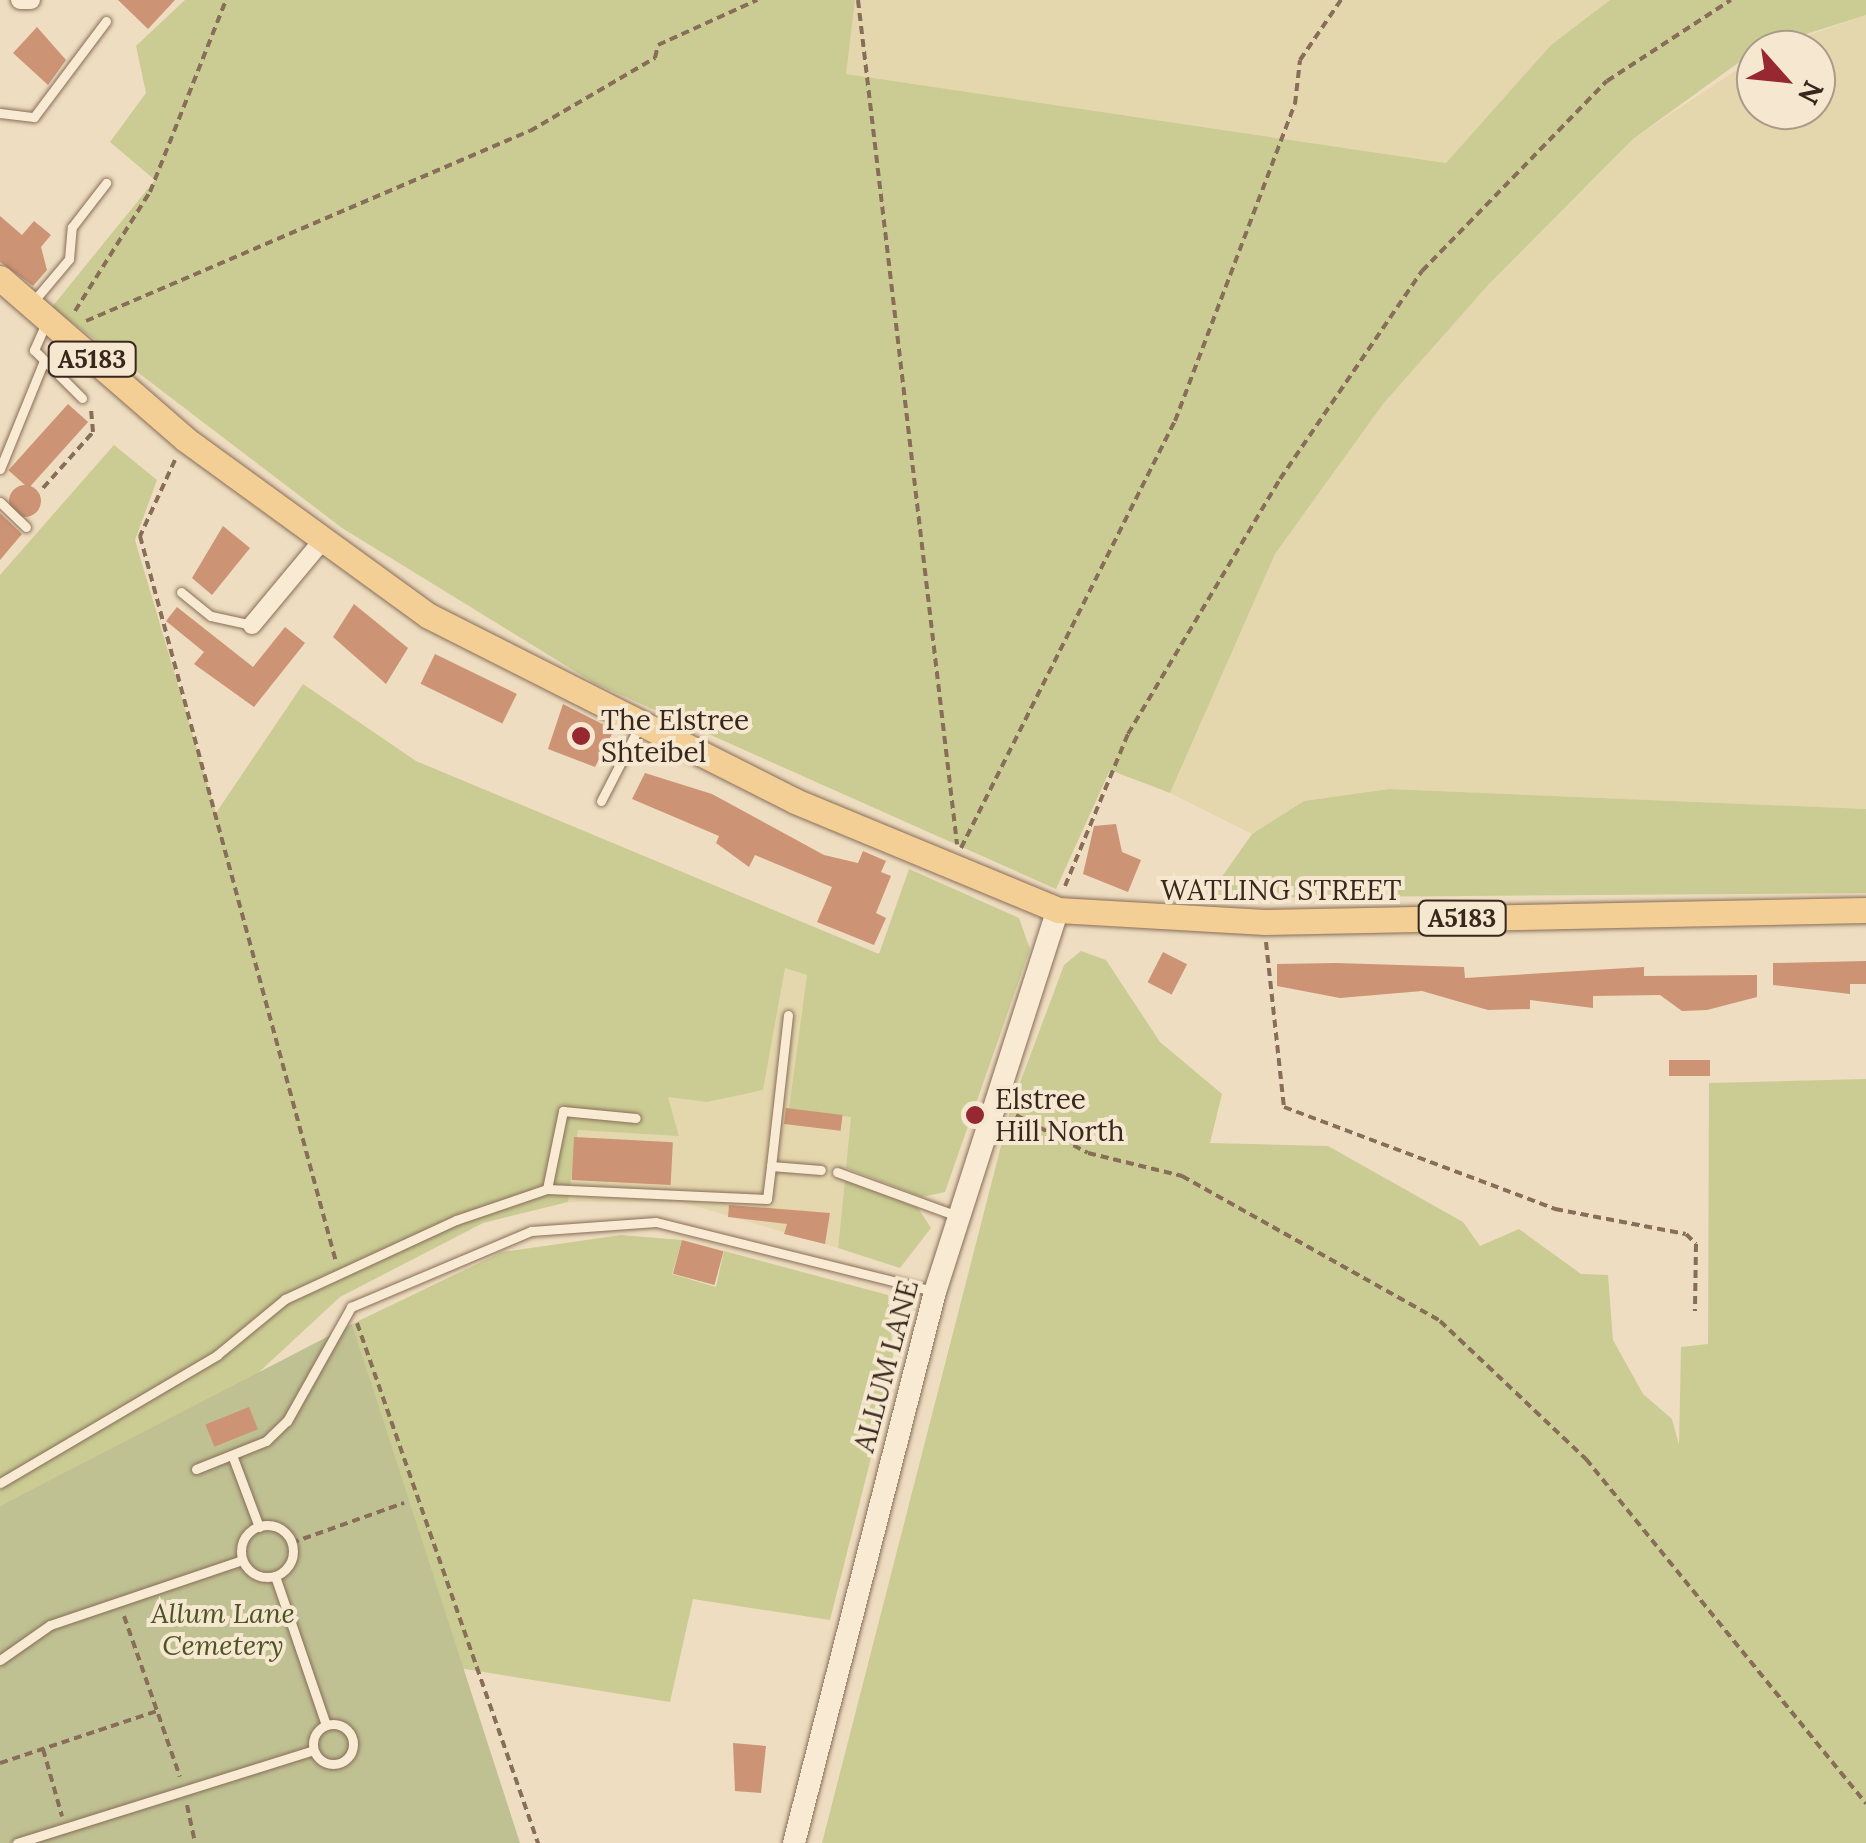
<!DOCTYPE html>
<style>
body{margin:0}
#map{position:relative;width:1866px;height:1843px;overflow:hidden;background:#eeddc0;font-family:Lora,serif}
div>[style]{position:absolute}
.farmland>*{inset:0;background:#e4d7ad}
.green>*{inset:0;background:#cacc94}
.cemetery>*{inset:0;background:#bfc193}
.building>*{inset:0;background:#cd9375;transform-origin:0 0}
.round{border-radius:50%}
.path>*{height:4px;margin-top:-2px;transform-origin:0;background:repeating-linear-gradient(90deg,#886d58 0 8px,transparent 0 13px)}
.roads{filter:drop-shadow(0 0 2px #886d58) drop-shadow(0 0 2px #886d58)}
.service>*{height:9px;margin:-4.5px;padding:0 4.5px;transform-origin:4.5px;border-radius:4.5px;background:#f9ebd3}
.service>.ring{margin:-4.5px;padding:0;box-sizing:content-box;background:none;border:9px solid #f9ebd3;border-radius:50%}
.minor>*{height:18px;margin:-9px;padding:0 9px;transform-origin:9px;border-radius:9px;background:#f9ebd3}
.secondary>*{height:22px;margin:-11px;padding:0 11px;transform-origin:11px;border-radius:11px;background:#f9ebd3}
.primary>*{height:25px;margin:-12.5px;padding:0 12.5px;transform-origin:12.5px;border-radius:12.5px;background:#f3cf96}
.dots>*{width:28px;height:28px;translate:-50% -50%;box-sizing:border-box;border:5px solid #f6e8d0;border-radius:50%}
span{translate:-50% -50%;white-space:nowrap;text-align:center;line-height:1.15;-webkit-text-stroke:8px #f6e8d0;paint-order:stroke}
.shield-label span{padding:2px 8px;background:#f6e8d0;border:2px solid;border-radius:8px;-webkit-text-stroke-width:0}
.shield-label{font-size:25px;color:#37271c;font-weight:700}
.poi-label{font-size:28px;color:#37271c}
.left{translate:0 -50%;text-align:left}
.street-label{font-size:28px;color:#37271c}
.park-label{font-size:28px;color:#4b5423;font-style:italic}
.north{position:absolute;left:1736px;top:30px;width:100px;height:100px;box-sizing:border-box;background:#f6e8d0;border:2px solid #aa9b88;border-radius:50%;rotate:117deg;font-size:28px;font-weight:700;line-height:40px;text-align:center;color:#37271c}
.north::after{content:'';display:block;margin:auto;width:35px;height:45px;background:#972730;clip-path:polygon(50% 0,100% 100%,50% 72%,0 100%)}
</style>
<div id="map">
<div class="farmland">
<div style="clip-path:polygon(855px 0,1610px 0,1551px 45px,1446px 163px,845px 74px)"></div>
<div style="clip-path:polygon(1866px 15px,1866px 809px,1389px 789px,1304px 801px,1252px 834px,1170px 793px,1275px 554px,1383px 404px,1489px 284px,1633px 139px,1756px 57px,1756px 110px,1816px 110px,1816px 50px,1767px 50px)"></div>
<div style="clip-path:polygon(673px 938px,807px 974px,861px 1025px,838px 1248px,681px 1202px,568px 1202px,577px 1130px,679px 1135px,660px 1072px)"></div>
</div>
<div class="green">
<div style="clip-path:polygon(185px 0,855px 0,846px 74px,1446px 163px,1551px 45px,1610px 0,1866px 0,1866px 15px,1756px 50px,1633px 139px,1489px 284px,1383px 404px,1275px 554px,1170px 793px,1110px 770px,1056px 889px,594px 683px,342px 528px,52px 307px,155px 180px,110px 142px,146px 93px,136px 46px)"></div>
<div style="clip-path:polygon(114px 445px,157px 480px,135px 540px,216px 813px,303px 684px,416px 761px,879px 954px,909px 869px,1019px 918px,1030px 949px,945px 1192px,922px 1197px,846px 1168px,851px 1117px,789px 1109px,807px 975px,785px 968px,763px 1090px,707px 1102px,668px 1097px,679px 1136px,578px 1130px,568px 1202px,483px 1223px,340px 1297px,244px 1386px,0 1506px,0 575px)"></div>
<div style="clip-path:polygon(1389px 789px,1866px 809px,1866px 893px,1207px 898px,1252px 834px,1304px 801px)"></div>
<div style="clip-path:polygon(1081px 951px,1106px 960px,1160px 1042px,1222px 1094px,1210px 1143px,1328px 1146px,1463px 1222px,1480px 1246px,1519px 1229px,1581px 1274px,1608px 1275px,1613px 1340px,1643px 1394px,1672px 1419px,1679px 1445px,1681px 1347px,1708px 1344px,1709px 1083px,1866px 1079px,1866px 1843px,822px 1843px,1011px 1107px,1064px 965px)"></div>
<div style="clip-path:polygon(845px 1180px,918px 1208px,931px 1228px,900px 1268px,838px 1248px)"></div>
<div style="clip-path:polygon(621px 1235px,682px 1240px,672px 1274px,716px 1287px,724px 1251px,888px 1295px,894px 1367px,830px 1620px,693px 1599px,670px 1702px,459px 1668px,352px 1324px,502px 1252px)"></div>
</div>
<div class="cemetery">
<div style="clip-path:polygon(352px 1324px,520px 1843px,0 1843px,0 1506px)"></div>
</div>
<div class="building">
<div style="clip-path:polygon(118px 0,175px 0,148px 29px)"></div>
<div style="clip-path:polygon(37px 27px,66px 60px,48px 85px,13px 53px)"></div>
<div style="clip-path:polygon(0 216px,22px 235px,34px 221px,51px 235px,41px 247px,47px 270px,33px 286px,0 262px)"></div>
<div style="left:68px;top:404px;width:27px;height:89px;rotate:42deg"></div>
<div class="round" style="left:9px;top:485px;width:32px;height:32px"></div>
<div style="clip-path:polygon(0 513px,22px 534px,0 560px)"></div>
<div style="clip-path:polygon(223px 526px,250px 548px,212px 595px,192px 578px)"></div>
<div style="clip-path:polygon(354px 604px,408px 648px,386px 684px,333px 637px)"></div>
<div style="clip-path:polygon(177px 607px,253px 667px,285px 627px,305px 643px,254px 707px,194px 664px,204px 652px,166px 621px)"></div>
<div style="left:435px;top:654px;width:91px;height:33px;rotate:26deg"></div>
<div style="clip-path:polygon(563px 704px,614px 730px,595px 767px,548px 749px)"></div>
<div style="clip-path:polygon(645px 773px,712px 794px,824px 855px,858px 863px,863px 851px,886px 861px,881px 872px,891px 876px,876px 913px,886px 918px,874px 945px,817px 922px,832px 887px,755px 855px,749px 867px,716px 843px,719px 836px,632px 799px)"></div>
<div style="clip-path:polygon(1116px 824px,1122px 852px,1141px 860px,1128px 892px,1083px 874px,1094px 826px)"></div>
<div style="left:1163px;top:952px;width:27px;height:34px;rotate:27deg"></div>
<div style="clip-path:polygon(1866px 961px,1866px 984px,1850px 984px,1850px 994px,1773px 985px,1773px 963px)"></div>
<div style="clip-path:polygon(1336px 963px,1464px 967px,1465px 978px,1644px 967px,1644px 976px,1757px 975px,1757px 997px,1707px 1010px,1682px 1011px,1660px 995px,1593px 996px,1593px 1008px,1530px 1000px,1530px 1009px,1488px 1010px,1422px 991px,1340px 998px,1277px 986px,1277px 964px)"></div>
<div style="left:1710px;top:1060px;width:16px;height:41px;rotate:90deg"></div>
<div style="left:786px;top:1108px;width:57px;height:16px;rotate:7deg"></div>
<div style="left:574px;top:1137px;width:99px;height:43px;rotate:3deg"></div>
<div style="clip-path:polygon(729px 1205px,830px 1213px,825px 1244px,784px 1234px,787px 1224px,728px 1217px)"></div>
<div style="left:682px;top:1240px;width:43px;height:35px;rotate:15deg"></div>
<div style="left:249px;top:1407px;width:24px;height:47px;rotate:68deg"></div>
<div style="clip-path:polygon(733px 1743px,766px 1746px,761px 1793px,735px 1791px)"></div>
</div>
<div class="path">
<div style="left:858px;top:0;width:850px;rotate:83.31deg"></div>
<div style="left:75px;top:311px;width:141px;rotate:-57.8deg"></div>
<div style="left:150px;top:192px;width:206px;rotate:-68.4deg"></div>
<div style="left:86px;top:321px;width:483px;rotate:-23.2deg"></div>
<div style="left:530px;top:131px;width:145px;rotate:-30.3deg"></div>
<div style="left:655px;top:58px;width:13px;rotate:-77deg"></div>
<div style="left:658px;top:45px;width:109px;rotate:-24.4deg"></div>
<div style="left:175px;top:460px;width:84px;rotate:114.7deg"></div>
<div style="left:140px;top:536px;width:752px;rotate:74.89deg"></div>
<div style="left:43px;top:488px;width:75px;rotate:-48.2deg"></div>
<div style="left:93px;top:432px;width:22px;rotate:-95deg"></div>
<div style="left:961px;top:848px;width:478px;rotate:-63.4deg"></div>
<div style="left:1175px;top:421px;width:339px;rotate:-69.3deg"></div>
<div style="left:1295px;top:104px;width:44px;rotate:-83.5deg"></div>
<div style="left:1300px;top:60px;width:73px;rotate:-55.7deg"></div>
<div style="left:1065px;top:886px;width:165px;rotate:-67.5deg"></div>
<div style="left:1128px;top:734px;width:297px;rotate:-59.2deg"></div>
<div style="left:1280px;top:479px;width:252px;rotate:-55.7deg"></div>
<div style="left:1422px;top:271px;width:265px;rotate:-45.8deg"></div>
<div style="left:1607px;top:81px;width:148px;rotate:-33.2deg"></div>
<div style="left:1266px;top:942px;width:166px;rotate:83.8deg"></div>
<div style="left:1284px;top:1107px;width:290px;rotate:20.6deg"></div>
<div style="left:1555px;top:1209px;width:133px;rotate:10.8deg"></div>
<div style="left:1686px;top:1234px;width:14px;rotate:45deg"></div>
<div style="left:1696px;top:1244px;width:67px;rotate:90.9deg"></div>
<div style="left:1016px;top:1115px;width:81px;rotate:27.8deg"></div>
<div style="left:1088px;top:1153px;width:97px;rotate:13.7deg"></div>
<div style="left:1182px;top:1176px;width:296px;rotate:29.3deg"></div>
<div style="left:1440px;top:1321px;width:201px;rotate:43.4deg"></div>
<div style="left:1586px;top:1459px;width:444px;rotate:50.9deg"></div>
<div style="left:357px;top:1323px;width:551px;rotate:70.81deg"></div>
<div style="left:291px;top:1543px;width:120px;rotate:-19.5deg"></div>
<div style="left:124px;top:1616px;width:170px;rotate:70.8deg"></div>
<div style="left:43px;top:1749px;width:70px;rotate:74.2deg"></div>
<div style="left:0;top:1763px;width:165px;rotate:-18.3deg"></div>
<div style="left:187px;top:1805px;width:39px;rotate:78deg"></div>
</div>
<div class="roads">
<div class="service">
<div style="left:0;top:113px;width:34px;rotate:7deg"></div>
<div style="left:34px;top:117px;width:120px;rotate:-53.1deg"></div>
<div style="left:32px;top:303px;width:57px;rotate:-49.9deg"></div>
<div style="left:69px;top:259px;width:32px;rotate:-85deg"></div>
<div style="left:72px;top:227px;width:56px;rotate:-52.3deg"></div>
<div style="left:46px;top:323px;width:30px;rotate:114deg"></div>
<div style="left:34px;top:350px;width:68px;rotate:45deg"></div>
<div style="left:0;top:469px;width:114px;rotate:-67.9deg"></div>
<div style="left:0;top:502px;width:36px;rotate:44deg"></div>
<div style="left:181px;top:592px;width:38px;rotate:39deg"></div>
<div style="left:211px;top:616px;width:42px;rotate:12.4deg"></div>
<div style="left:601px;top:801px;width:85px;rotate:-62.8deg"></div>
<div style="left:788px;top:1015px;width:152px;rotate:96.4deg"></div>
<div style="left:771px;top:1166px;width:50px;rotate:4.6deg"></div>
<div style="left:837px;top:1172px;width:128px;rotate:20.1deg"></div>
<div style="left:547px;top:1189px;width:80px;rotate:-78.4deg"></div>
<div style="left:563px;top:1111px;width:73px;rotate:5.5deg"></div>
<div style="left:232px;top:1455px;width:77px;rotate:69.4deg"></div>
<div style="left:196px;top:1469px;width:75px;rotate:-21.8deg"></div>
<div style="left:266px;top:1441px;width:29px;rotate:-44deg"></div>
<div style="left:287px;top:1421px;width:131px;rotate:-60.7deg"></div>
<div style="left:351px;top:1307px;width:195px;rotate:-22.9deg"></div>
<div style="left:531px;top:1231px;width:125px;rotate:-4.1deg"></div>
<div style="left:656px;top:1222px;width:285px;rotate:14deg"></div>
<div style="left:0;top:1483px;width:252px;rotate:-30.5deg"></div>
<div style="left:217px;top:1355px;width:88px;rotate:-39.5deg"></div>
<div style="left:285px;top:1299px;width:188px;rotate:-24.8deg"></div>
<div style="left:456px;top:1220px;width:96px;rotate:-18.8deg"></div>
<div style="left:547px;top:1189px;width:220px;rotate:2.6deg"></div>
<div style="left:767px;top:1199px;width:33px;rotate:-83deg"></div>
<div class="ring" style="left:241px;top:1525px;width:43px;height:43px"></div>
<div style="left:275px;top:1576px;width:157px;rotate:71.1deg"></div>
<div style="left:0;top:1660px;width:61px;rotate:-35deg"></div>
<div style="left:50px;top:1625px;width:203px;rotate:-18.7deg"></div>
<div class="ring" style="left:313px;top:1724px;width:31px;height:31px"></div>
<div style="left:17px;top:1843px;width:310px;rotate:-17.4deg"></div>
</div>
<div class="minor">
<div style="left:20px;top:0;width:11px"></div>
<div style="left:252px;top:625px;width:109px;rotate:-50.2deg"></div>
</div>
<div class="secondary">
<div style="left:794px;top:1843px;width:569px;rotate:-75.65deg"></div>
<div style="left:935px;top:1292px;width:401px;rotate:-72.2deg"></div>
</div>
<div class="primary">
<div style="left:0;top:278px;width:245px;rotate:41deg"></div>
<div style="left:185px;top:439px;width:301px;rotate:36deg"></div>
<div style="left:429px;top:616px;width:410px;rotate:26.8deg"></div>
<div style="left:795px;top:801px;width:285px;rotate:22.5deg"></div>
<div style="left:1058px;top:910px;width:207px;rotate:3.3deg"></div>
<div style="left:1265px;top:922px;width:601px;rotate:-1.14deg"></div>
</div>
</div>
<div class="dots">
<div style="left:581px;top:736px;background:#972730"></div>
<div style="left:975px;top:1115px;background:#972730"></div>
</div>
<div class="shield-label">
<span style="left:92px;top:359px">A5183</span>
<span style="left:1462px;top:918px">A5183</span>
</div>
<div class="poi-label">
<span class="left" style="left:601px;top:736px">The Elstree<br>Shteibel</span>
<span class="left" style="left:995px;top:1115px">Elstree<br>Hill North</span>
</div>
<div class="street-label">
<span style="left:1281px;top:890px">WATLING STREET</span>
<span style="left:886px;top:1366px;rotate:-75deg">ALLUM LANE</span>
</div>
<div class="park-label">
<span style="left:223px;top:1629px">Allum Lane<br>Cemetery</span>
</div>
<div class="north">N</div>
</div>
